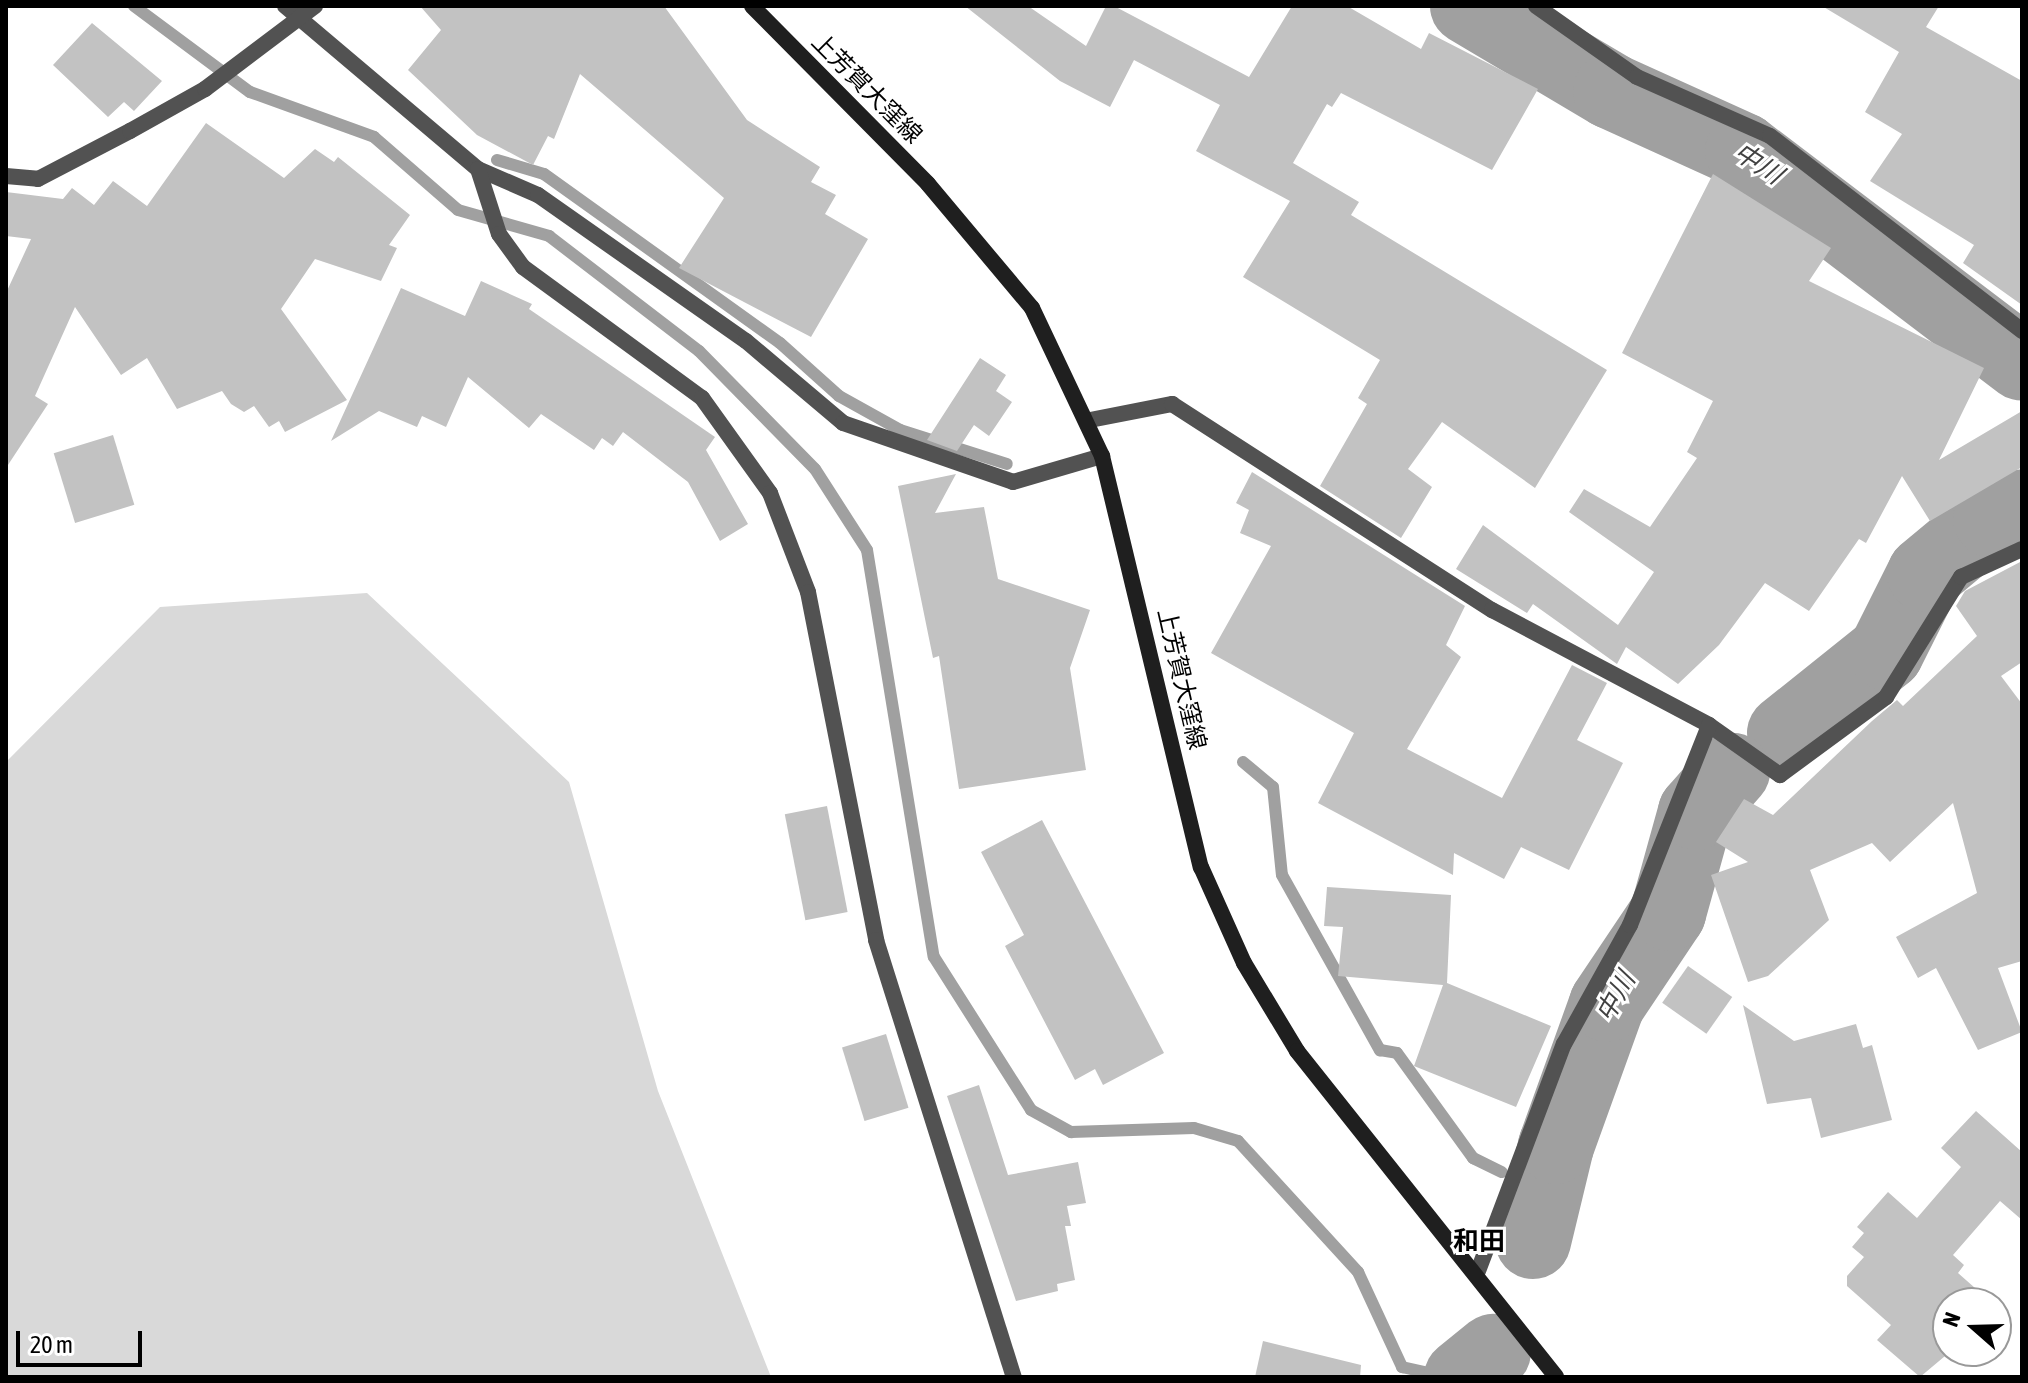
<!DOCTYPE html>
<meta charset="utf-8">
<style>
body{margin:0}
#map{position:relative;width:2028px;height:1383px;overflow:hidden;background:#fff;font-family:"Asap Condensed","Noto Sans JP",sans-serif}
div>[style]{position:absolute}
.green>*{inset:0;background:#d9d9d9}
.stream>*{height:12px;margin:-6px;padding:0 6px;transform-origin:6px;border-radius:6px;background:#a0a0a0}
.river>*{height:76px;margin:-38px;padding:0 38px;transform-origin:38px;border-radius:38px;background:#a0a0a0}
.building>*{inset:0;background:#c2c2c2;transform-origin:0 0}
.street>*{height:16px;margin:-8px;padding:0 8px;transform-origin:8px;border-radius:8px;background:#525252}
.secondary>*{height:16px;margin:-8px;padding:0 8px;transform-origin:8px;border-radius:8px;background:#1f1f1f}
span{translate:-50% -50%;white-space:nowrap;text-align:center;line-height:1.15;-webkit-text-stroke:6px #fff;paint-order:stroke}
.street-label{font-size:24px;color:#000}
.water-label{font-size:26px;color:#414141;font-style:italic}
.neighbourhood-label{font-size:26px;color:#000;font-weight:700}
.frame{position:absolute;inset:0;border:8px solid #000;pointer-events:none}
.north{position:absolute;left:1932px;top:1287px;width:80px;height:80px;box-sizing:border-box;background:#fff;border:2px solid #999;border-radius:50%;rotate:290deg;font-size:22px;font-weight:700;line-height:32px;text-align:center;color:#000}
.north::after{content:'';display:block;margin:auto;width:28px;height:36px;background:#000;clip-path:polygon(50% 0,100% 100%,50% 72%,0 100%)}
.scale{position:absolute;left:16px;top:1331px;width:126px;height:36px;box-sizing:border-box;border:4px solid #000;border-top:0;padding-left:10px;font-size:24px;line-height:28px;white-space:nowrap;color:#000;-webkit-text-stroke:6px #fff;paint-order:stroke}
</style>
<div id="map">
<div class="green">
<div style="clip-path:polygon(367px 593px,569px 782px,658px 1091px,771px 1377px,6px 1377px,6px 762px,160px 607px)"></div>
</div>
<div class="stream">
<div style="left:134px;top:6px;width:144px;rotate:36.6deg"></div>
<div style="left:250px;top:92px;width:132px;rotate:19.9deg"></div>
<div style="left:374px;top:137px;width:111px;rotate:41deg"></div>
<div style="left:458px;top:210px;width:95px;rotate:15.9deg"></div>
<div style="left:549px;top:236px;width:189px;rotate:37.5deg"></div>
<div style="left:699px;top:351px;width:165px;rotate:45.5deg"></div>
<div style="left:815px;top:469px;width:96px;rotate:57.3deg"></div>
<div style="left:867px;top:550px;width:412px;rotate:80.7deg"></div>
<div style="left:934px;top:957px;width:181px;rotate:57.6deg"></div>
<div style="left:1031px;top:1110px;width:46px;rotate:28.8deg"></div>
<div style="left:1071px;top:1132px;width:123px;rotate:-1.9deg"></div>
<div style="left:1194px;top:1128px;width:46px;rotate:16.5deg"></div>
<div style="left:1238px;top:1141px;width:178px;rotate:47.5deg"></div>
<div style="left:1358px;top:1272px;width:105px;rotate:65.1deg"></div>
<div style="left:1402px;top:1367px;width:45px;rotate:12.8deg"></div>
<div style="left:497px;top:160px;width:49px;rotate:16.6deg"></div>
<div style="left:544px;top:174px;width:290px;rotate:35.6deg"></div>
<div style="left:780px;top:343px;width:79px;rotate:41.9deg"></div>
<div style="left:839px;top:396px;width:70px;rotate:29.1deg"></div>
<div style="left:900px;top:430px;width:112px;rotate:17.6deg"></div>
<div style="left:1243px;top:762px;width:39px;rotate:40deg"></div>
<div style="left:1273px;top:787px;width:88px;rotate:84.2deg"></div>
<div style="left:1282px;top:875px;width:201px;rotate:60.8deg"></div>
<div style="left:1380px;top:1050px;width:17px;rotate:10deg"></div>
<div style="left:1397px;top:1053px;width:130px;rotate:54.1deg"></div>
<div style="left:1473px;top:1158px;width:32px;rotate:26deg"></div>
<div style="left:1530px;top:1186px;width:16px;rotate:27deg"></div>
</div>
<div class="river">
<div style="left:1468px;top:6px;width:166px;rotate:30.7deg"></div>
<div style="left:1611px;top:91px;width:145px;rotate:24.4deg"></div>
<div style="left:1743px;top:151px;width:350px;rotate:37.2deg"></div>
<div style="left:1785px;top:733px;width:129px;rotate:-38.7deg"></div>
<div style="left:1886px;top:652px;width:87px;rotate:-63.4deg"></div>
<div style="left:1925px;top:574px;width:86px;rotate:-39.8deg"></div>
<div style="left:1991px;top:519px;width:33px;rotate:-21deg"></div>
<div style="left:1533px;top:1241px;width:98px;rotate:-76.4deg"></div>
<div style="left:1556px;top:1146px;width:151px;rotate:-70.2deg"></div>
<div style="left:1607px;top:1004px;width:110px;rotate:-56.2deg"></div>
<div style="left:1668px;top:913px;width:105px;rotate:-74.5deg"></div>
<div style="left:1696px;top:812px;width:55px;rotate:-48.7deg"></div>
<div style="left:1462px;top:1377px;width:40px;rotate:-39deg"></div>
</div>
<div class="building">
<div style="clip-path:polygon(420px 6px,664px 6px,747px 120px,820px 167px,811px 182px,836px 195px,825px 214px,868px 239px,811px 337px,679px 268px,724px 198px,580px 74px,554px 139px,548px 136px,533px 165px,477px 135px,408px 70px,441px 30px)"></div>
<div style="clip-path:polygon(965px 6px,1028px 6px,1086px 46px,1106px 6px,1114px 6px,1249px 77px,1292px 6px,1347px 6px,1421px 49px,1429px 33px,1538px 89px,1492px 170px,1341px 93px,1332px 107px,1327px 104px,1293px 163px,1359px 202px,1351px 215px,1607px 370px,1535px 488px,1442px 422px,1408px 469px,1432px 487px,1401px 538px,1320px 486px,1367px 404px,1358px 398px,1380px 360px,1243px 277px,1290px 201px,1196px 151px,1220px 105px,1134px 60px,1110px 107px,1060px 81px)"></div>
<div style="clip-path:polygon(1822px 6px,1939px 6px,1926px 27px,2022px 81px,2022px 305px,1963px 263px,1974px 245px,1870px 181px,1902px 134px,1865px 112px,1899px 52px)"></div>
<div style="clip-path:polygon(92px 23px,162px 81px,134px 111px,124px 102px,108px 117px,53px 65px)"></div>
<div style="clip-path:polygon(206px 123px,284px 178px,315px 149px,334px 162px,338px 157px,410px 215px,389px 245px,397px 248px,381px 281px,315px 259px,281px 309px,347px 400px,285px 432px,279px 421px,269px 427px,254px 406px,244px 412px,231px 404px,222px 391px,177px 409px,147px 358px,121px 375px,75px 307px,35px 396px,48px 404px,6px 468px,6px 293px,31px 239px,6px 236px,6px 192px,63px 199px,72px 188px,94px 205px,113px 181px,147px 206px)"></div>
<div style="clip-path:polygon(1713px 174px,1831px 248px,1809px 281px,1984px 368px,1939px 460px,2022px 411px,2022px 467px,1930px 521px,1902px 476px,1866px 543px,1859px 539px,1809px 611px,1765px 583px,1719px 645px,1678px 684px,1626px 647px,1617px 664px,1533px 604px,1527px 613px,1456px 569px,1483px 525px,1618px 625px,1654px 572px,1569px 512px,1584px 489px,1650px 527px,1697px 458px,1687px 452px,1713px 401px,1622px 353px)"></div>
<div style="clip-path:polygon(481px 281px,532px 304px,529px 309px,715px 437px,706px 450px,748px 524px,720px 541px,688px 482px,623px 432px,613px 446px,602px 438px,594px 450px,541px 414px,529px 428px,468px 377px,446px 427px,422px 416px,417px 427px,379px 411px,331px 441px,401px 288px,465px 316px)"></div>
<div style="clip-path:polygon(980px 358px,1006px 375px,996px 391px,1012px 402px,989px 436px,974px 425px,957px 451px,927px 440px)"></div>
<div style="left:113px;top:435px;width:73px;height:62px;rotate:73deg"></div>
<div style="clip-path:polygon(1252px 472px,1465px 606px,1446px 645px,1461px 657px,1407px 749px,1502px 798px,1572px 665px,1607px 683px,1577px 740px,1623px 763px,1569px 870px,1521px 847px,1504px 879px,1454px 853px,1453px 875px,1318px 803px,1354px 733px,1211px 653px,1271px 546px,1240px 533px,1249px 510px,1236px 503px)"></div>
<div style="clip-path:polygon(956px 474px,935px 513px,984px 507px,998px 579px,1090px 610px,1070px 668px,1086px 770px,959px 789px,939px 656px,933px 658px,898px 486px)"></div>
<div style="clip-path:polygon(2022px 561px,2022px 662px,2001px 676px,2022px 704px,2022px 961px,1998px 968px,2022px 1032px,1978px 1050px,1936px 968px,1918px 978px,1896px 937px,1977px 893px,1953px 803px,1890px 862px,1872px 843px,1810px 870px,1829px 920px,1768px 976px,1748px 982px,1711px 875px,1748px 862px,1716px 842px,1744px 799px,1773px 815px,1872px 721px,1897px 700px,1903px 706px,1977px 636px,1956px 606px,1965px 591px)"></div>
<div style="left:827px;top:806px;width:108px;height:43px;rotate:79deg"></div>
<div style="clip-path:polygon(1042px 820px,1164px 1053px,1103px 1085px,1095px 1069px,1075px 1080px,1005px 946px,1024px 935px,981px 852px)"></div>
<div style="clip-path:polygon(1327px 887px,1451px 895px,1447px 983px,1551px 1026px,1516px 1107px,1414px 1066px,1443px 985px,1338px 976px,1343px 927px,1324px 926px)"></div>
<div style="left:1688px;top:966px;width:54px;height:45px;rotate:35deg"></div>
<div style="clip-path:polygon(1743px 1005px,1794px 1041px,1856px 1024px,1863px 1048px,1872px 1045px,1892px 1120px,1821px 1138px,1811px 1098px,1767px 1104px)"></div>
<div style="left:886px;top:1034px;width:77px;height:46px;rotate:73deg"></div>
<div style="clip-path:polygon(979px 1085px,1008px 1175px,1078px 1162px,1086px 1203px,1067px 1206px,1071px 1226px,1065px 1226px,1075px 1280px,1057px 1284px,1058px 1291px,1016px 1301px,947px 1096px)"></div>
<div style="clip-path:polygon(1976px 1111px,2022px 1152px,2022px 1220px,2000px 1201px,1953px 1255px,1964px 1265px,1958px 1273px,1992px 1303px,1948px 1303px,1951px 1351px,1920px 1377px,1877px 1340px,1891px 1325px,1847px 1286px,1847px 1276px,1864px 1257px,1852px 1247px,1864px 1233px,1857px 1227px,1888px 1192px,1917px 1218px,1961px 1167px,1941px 1148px)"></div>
<div style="clip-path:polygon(1263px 1341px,1361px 1365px,1360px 1377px,1255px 1377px)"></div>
</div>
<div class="street">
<div style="left:285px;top:6px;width:253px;rotate:40.2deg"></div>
<div style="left:478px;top:169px;width:65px;rotate:23.4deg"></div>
<div style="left:538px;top:195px;width:254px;rotate:35.1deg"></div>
<div style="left:746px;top:341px;width:127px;rotate:40.2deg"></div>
<div style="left:843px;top:423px;width:180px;rotate:19.1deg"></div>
<div style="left:1013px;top:482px;width:93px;rotate:-16.3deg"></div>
<div style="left:1536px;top:6px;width:123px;rotate:35.1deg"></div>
<div style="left:1637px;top:77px;width:145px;rotate:23.9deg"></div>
<div style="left:1770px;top:136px;width:319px;rotate:37.7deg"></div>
<div style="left:478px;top:169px;width:68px;rotate:72.1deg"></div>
<div style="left:499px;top:234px;width:41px;rotate:54deg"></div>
<div style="left:523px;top:267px;width:222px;rotate:36.2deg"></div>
<div style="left:702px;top:398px;width:117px;rotate:54.4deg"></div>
<div style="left:770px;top:493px;width:106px;rotate:69deg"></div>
<div style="left:808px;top:592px;width:355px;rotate:78.9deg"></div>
<div style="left:876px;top:940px;width:458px;rotate:72.5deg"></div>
<div style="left:6px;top:176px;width:32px;rotate:5deg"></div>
<div style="left:38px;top:179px;width:104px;rotate:-27.6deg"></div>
<div style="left:130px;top:131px;width:86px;rotate:-29.2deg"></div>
<div style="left:205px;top:89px;width:138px;rotate:-37deg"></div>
<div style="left:1090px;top:420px;width:84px;rotate:-11deg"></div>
<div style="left:1172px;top:404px;width:381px;rotate:32.8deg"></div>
<div style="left:1492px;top:610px;width:246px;rotate:27.9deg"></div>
<div style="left:1709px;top:725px;width:87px;rotate:35.2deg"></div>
<div style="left:1780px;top:775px;width:132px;rotate:-36.3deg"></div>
<div style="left:1886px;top:697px;width:142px;rotate:-58deg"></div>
<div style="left:1961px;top:577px;width:67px;rotate:-24.7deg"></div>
<div style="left:1478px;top:1271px;width:243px;rotate:-69.3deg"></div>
<div style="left:1564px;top:1044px;width:136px;rotate:-61deg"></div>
<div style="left:1630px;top:925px;width:215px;rotate:-68.4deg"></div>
</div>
<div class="secondary">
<div style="left:752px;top:6px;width:250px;rotate:45.3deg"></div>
<div style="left:928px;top:184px;width:162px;rotate:50deg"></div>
<div style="left:1032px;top:308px;width:164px;rotate:64.7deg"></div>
<div style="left:1102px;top:456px;width:423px;rotate:76.5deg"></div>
<div style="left:1201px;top:867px;width:105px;rotate:65.9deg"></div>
<div style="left:1244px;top:963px;width:103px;rotate:58.9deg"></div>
<div style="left:1297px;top:1051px;width:416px;rotate:51.5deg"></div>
</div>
<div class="street-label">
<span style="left:867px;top:88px;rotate:45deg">上芳賀大窪線</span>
<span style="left:1182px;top:679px;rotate:77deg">上芳賀大窪線</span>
</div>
<div class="water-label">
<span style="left:1758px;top:164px;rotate:33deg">中川</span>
<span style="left:1616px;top:997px;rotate:-61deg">中川</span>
</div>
<div class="neighbourhood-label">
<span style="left:1479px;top:1242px">和田</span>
</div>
<div class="frame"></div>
<div class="north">N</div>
<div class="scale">20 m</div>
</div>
